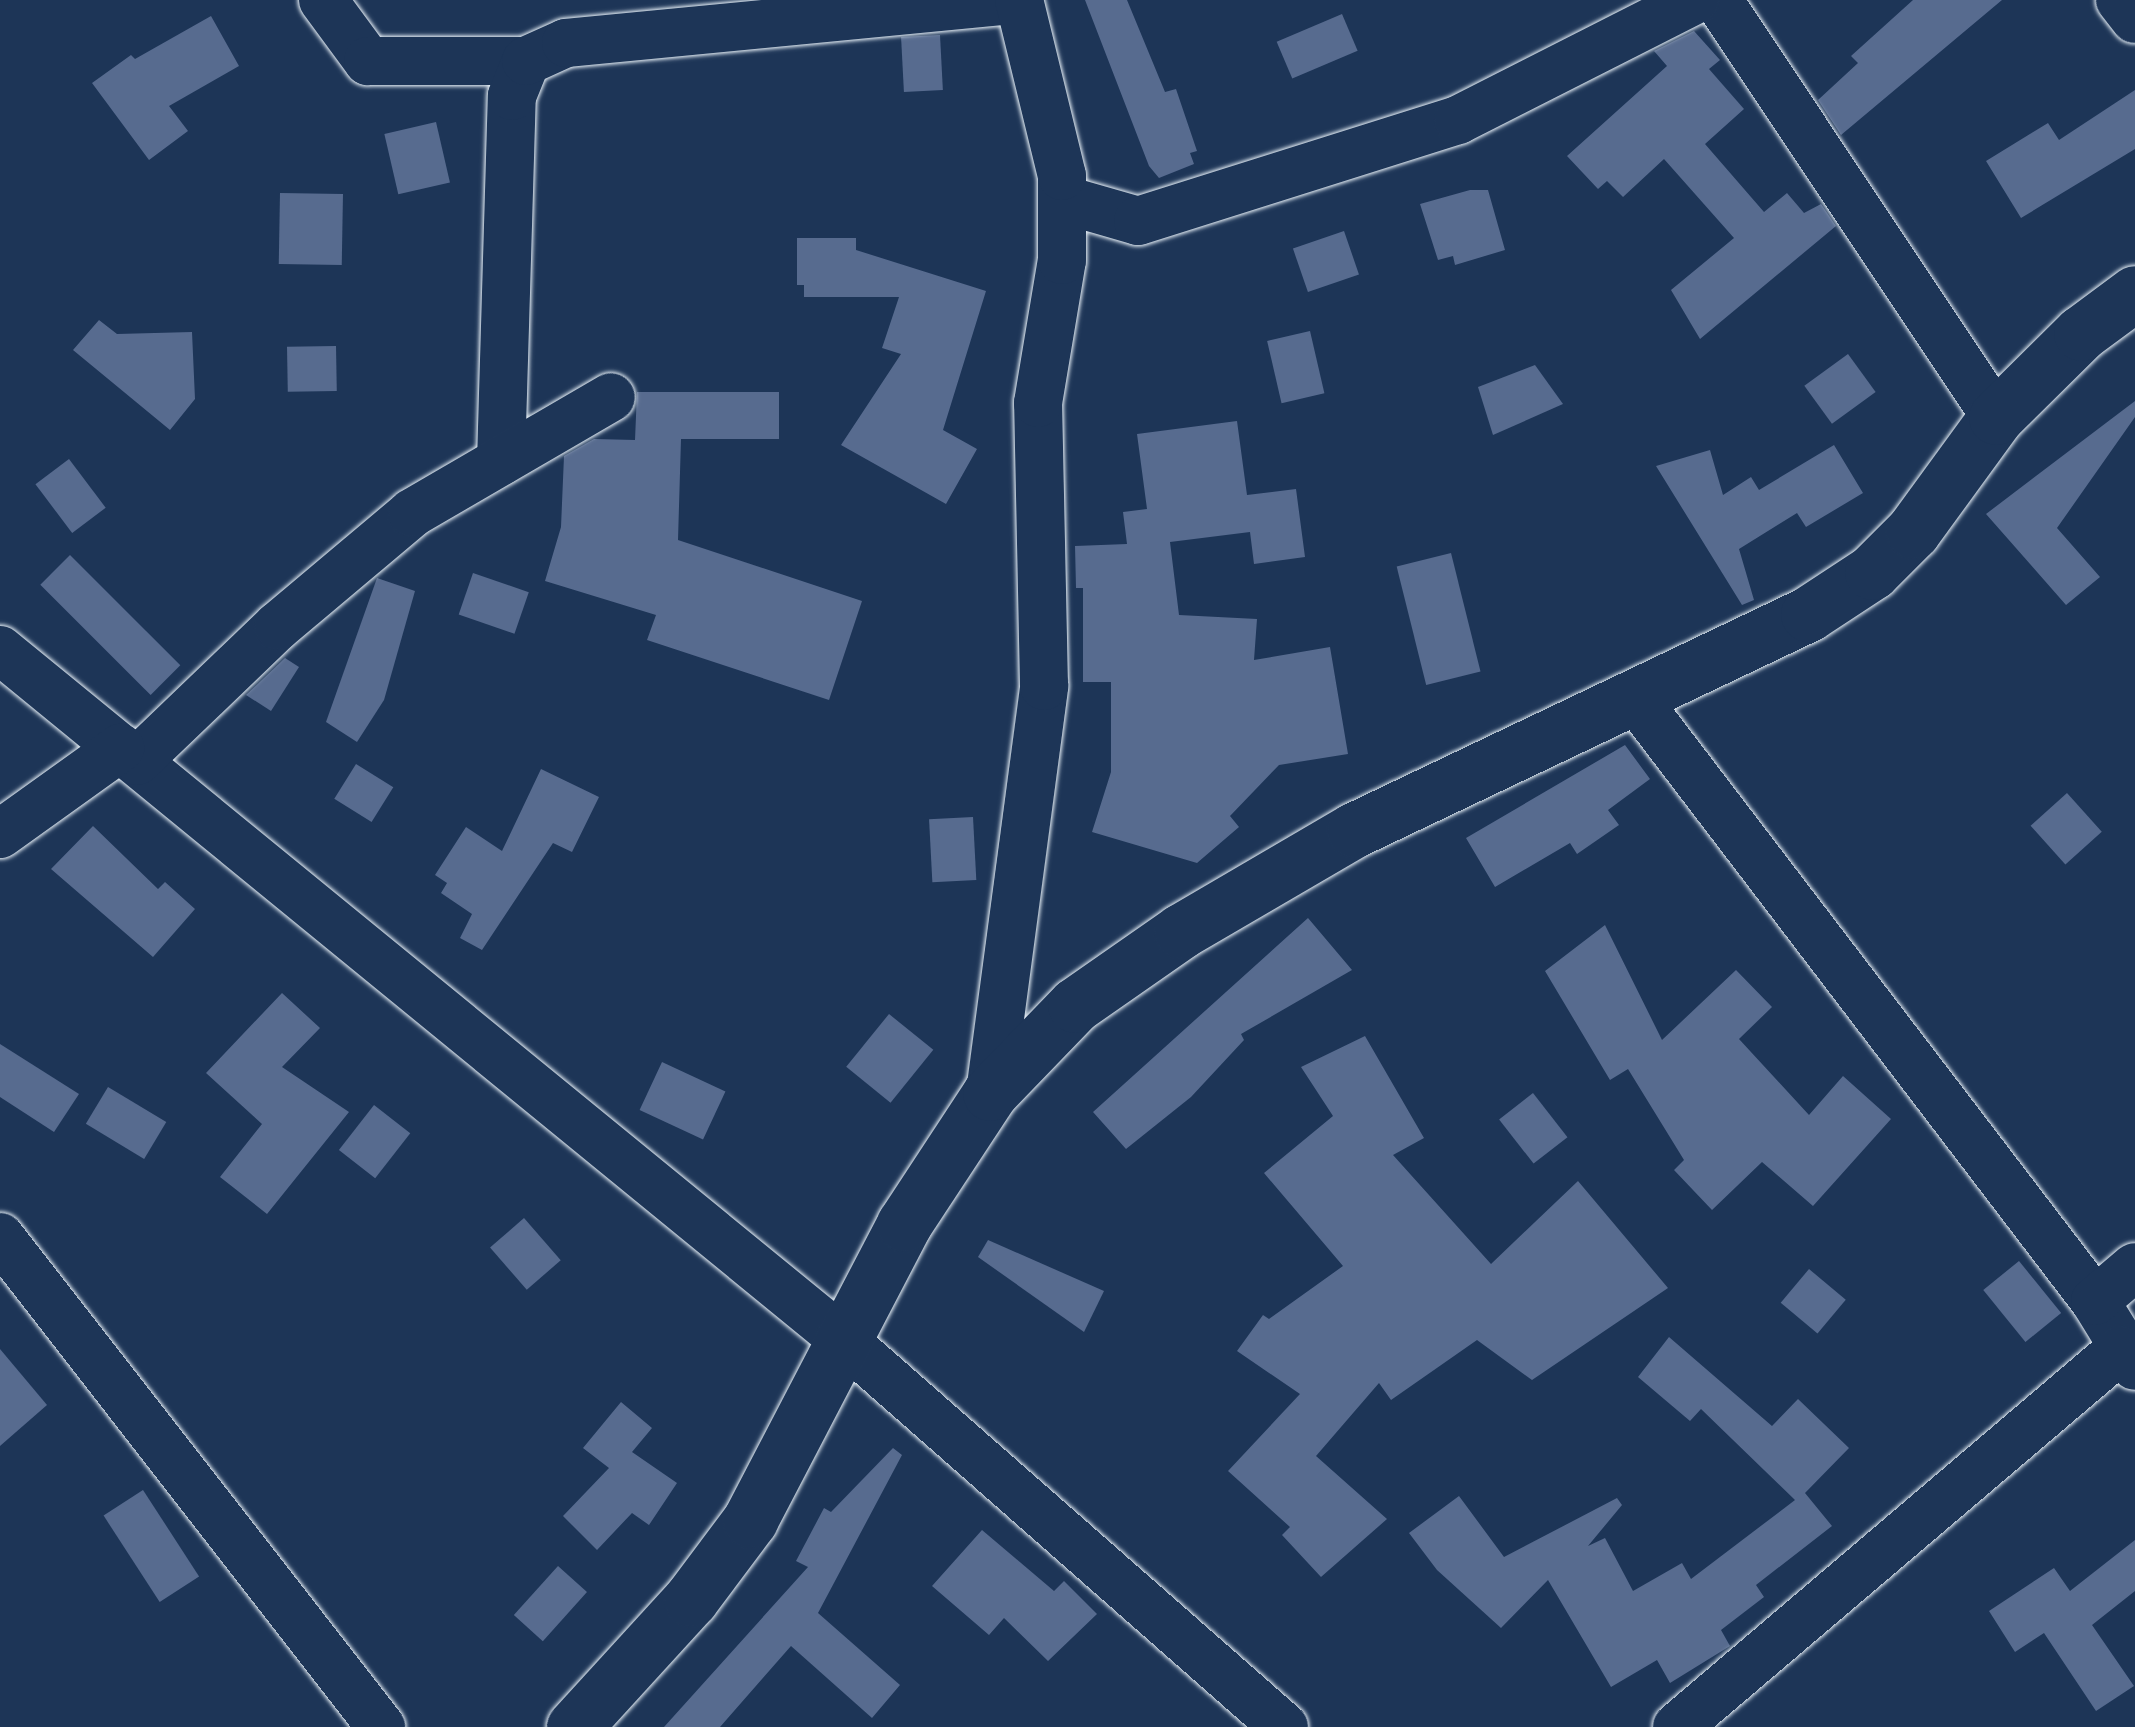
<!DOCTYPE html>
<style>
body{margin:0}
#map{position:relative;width:2135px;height:1727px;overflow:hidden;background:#1d3557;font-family:"Indie Flower",sans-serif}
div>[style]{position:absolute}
.building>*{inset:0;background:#576b8f;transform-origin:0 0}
.roads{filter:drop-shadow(0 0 2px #e8f1f8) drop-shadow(0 0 2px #e8f1f8)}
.street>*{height:48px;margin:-24px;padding:0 24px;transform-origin:24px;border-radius:24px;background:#1d3557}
.secondary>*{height:55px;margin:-27.5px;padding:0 27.5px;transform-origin:27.5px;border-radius:27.5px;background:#1d3557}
span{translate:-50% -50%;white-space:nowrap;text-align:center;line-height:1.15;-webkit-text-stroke:8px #1d3557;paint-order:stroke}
</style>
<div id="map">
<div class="building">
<div style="clip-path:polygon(1085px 0,1127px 0,1165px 92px,1176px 89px,1197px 151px,1190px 153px,1194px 164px,1159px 178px,1149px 166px)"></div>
<div style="clip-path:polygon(1913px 0,2002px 0,1841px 135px,1818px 100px,1858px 63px,1851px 56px)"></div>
<div style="left:1342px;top:14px;width:40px;height:71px;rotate:67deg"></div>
<div style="clip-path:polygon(211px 16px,239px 66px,169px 106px,188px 131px,149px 160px,92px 83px,131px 55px,135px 59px)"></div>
<div style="clip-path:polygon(1694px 31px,1720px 60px,1709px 69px,1744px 109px,1705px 144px,1764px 212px,1787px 193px,1804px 213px,1821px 204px,1836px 226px,1700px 339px,1671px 290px,1734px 238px,1664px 159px,1623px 197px,1607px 181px,1598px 189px,1567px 156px,1667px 66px,1654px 51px)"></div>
<div style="left:940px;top:35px;width:55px;height:39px;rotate:87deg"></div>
<div style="clip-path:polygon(2135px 90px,2135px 149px,2021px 218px,1986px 161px,2048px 123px,2059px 140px)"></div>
<div style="left:436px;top:122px;width:62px;height:53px;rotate:77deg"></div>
<div style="clip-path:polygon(1470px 190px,1488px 190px,1505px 250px,1455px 265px,1453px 256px,1438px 260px,1420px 204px)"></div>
<div style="left:280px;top:193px;width:63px;height:71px;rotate:1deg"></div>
<div style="left:1344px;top:231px;width:46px;height:54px;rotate:71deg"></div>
<div style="clip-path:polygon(797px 238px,856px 238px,856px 250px,986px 291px,943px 430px,977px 449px,946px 504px,841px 445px,901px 354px,882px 348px,899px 297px,804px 297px,804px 285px,797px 285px)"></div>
<div style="clip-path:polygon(99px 320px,117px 334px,192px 332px,195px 399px,170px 430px,73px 350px)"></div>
<div style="left:1310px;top:331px;width:64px;height:44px;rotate:77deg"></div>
<div style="left:336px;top:346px;width:45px;height:49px;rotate:89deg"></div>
<div style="left:1848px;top:354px;width:47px;height:54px;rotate:54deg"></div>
<div style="clip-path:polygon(1535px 365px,1563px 404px,1493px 435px,1478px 387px)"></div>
<div style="clip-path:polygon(637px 392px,779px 392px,779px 439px,681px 439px,678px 540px,862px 601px,829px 700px,647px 640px,656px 615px,545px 581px,561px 527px,564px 456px,594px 439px,635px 440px)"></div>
<div style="clip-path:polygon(2135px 401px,2135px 417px,2057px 528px,2100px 577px,2066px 605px,1986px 514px)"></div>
<div style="clip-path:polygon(1237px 421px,1247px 495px,1296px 489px,1305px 557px,1254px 564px,1250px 532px,1170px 542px,1179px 615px,1257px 619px,1254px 660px,1330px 647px,1348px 754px,1279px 765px,1230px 816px,1239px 827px,1197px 863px,1092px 832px,1111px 772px,1111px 682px,1083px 682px,1083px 588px,1076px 588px,1075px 546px,1127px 544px,1123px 512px,1147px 509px,1137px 434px)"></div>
<div style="clip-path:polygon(1834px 445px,1863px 493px,1806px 527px,1797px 513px,1739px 549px,1754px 600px,1742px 605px,1656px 466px,1710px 450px,1723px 495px,1751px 477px,1759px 490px)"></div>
<div style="left:69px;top:459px;width:61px;height:42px;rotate:53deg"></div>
<div style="left:1451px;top:553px;width:122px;height:56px;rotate:76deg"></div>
<div style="left:70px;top:555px;width:156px;height:42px;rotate:45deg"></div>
<div style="left:473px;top:573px;width:59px;height:44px;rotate:19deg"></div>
<div style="clip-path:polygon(377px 578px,415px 591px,384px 700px,357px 742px,326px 722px)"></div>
<div style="clip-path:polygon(285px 658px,299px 667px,271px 711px,246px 695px)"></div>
<div style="clip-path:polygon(1625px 745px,1650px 779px,1608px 810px,1619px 825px,1577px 854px,1570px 843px,1495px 887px,1466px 838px)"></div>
<div style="left:356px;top:764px;width:44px;height:41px;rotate:32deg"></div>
<div style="clip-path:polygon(541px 769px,599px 797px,572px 852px,553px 843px,482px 950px,460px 938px,472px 914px,441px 893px,447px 883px,435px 875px,466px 827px,502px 851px)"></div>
<div style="left:2067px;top:793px;width:52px;height:49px;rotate:48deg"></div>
<div style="left:973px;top:817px;width:63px;height:44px;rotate:87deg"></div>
<div style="clip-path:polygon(93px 826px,158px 889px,165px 882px,195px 909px,153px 957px,51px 869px)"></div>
<div style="clip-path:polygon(1308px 918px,1352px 970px,1241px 1034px,1244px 1040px,1191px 1097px,1126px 1149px,1093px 1112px)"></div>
<div style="clip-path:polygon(1605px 925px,1662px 1040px,1736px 970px,1772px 1007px,1739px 1039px,1809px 1115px,1843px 1076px,1891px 1119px,1813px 1206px,1762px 1162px,1712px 1210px,1674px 1170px,1684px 1160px,1628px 1069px,1610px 1080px,1545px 971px)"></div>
<div style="clip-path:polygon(282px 993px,320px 1028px,282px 1067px,349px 1112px,267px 1214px,220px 1177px,262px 1124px,206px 1073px)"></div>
<div style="left:889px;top:1014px;width:57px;height:68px;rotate:39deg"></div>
<div style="clip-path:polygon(1365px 1036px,1424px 1138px,1393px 1155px,1491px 1264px,1578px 1181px,1668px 1288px,1532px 1380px,1477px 1340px,1391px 1400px,1379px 1383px,1316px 1456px,1387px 1519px,1321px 1577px,1282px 1535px,1290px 1527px,1228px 1471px,1300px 1394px,1237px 1351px,1263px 1315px,1269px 1319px,1343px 1266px,1264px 1173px,1333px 1116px,1301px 1067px)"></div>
<div style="clip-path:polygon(0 1044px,79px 1094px,54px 1132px,0 1097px)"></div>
<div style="left:662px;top:1062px;width:70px;height:53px;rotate:25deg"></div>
<div style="left:108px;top:1087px;width:68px;height:43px;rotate:31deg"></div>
<div style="left:1533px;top:1093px;width:56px;height:43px;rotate:52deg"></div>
<div style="left:374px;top:1105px;width:46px;height:57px;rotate:38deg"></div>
<div style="left:524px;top:1218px;width:56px;height:45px;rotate:49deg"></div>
<div style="clip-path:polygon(988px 1240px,1104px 1291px,1084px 1332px,978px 1257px)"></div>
<div style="left:2019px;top:1261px;width:67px;height:46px;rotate:51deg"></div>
<div style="left:1809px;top:1269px;width:48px;height:44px;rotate:40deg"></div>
<div style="clip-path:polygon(1669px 1337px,1772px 1426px,1798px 1399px,1849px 1448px,1805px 1493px,1832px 1526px,1756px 1585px,1764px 1597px,1721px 1630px,1730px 1646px,1670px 1683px,1657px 1660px,1611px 1687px,1548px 1580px,1501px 1628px,1437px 1570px,1409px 1533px,1459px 1496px,1504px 1557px,1617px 1498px,1622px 1505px,1588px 1546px,1605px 1538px,1633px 1591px,1682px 1563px,1691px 1579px,1795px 1500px,1701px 1409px,1690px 1421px,1638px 1377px)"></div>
<div style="clip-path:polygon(0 1349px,47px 1405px,0 1446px)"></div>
<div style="clip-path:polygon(621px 1402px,652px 1428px,632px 1452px,677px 1483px,649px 1525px,632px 1513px,597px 1550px,563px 1516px,609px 1468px,583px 1448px)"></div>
<div style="clip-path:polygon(893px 1448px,902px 1455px,818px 1613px,900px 1685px,872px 1718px,791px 1646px,720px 1727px,664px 1727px,808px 1567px,796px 1561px,824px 1508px,831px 1512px)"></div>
<div style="left:143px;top:1490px;width:103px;height:47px;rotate:57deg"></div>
<div style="clip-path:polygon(982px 1530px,1054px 1591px,1064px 1581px,1097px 1614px,1048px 1661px,1004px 1618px,989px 1635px,932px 1586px)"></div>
<div style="clip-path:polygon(2135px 1540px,2135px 1591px,2092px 1625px,2134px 1686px,2096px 1711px,2044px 1633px,2015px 1652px,1989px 1611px,2054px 1568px,2070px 1591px)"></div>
<div style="left:558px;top:1566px;width:39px;height:66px;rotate:42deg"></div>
</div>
<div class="roads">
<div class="street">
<div style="left:323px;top:0;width:76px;rotate:53.6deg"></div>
<div style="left:368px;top:61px;width:158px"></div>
<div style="left:1718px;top:0;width:501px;rotate:56.31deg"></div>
<div style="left:2120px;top:0;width:24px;rotate:52deg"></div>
<div style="left:1062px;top:199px;width:79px;rotate:16.1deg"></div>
<div style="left:1138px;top:221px;width:336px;rotate:-17.5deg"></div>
<div style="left:1458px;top:120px;width:266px;rotate:-26.9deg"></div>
<div style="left:501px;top:461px;width:365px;rotate:-88.3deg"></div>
<div style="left:512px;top:96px;width:38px;rotate:-68deg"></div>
<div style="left:526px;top:61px;width:44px;rotate:-24.2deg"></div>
<div style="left:566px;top:43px;width:451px;rotate:-5.5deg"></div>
<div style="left:0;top:650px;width:1085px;rotate:39.28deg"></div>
<div style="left:840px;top:1337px;width:591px;rotate:41.3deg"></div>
<div style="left:1635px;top:698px;width:758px;rotate:52.66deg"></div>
<div style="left:2095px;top:1301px;width:76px;rotate:58.4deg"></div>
<div style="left:137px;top:761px;width:195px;rotate:-43.8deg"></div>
<div style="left:278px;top:626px;width:175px;rotate:-40.1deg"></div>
<div style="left:412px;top:513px;width:230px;rotate:-30.2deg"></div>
<div style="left:0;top:834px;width:148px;rotate:-35.6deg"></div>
<div style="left:990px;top:1093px;width:411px;rotate:-82.4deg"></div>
<div style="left:1044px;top:686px;width:283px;rotate:-91.2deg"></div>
<div style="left:1038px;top:403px;width:145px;rotate:-80.5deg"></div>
<div style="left:1062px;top:260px;width:84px;rotate:-90deg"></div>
<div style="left:1062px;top:176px;width:181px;rotate:-103.7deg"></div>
<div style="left:0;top:1237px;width:621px;rotate:52.13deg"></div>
<div style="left:2095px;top:1301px;width:52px;rotate:-40.4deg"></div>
<div style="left:1677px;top:1727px;width:582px;rotate:-40.4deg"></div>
</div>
<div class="secondary">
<div style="left:574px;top:1727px;width:173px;rotate:-47.6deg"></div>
<div style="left:691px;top:1599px;width:99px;rotate:-53.2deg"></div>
<div style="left:750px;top:1520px;width:334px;rotate:-62.5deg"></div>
<div style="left:904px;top:1224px;width:157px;rotate:-56.7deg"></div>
<div style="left:990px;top:1093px;width:122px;rotate:-46deg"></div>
<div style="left:1075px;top:1005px;width:129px;rotate:-34.9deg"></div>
<div style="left:1181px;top:931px;width:200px;rotate:-30.3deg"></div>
<div style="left:1354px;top:830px;width:503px;rotate:-25.44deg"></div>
<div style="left:1808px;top:614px;width:77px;rotate:-33.3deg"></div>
<div style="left:1872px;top:572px;width:58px;rotate:-45deg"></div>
<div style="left:1913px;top:531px;width:141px;rotate:-53.9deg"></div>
<div style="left:1996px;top:417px;width:120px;rotate:-44.7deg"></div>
<div style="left:2081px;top:333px;width:67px;rotate:-36.5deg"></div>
</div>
</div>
</div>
